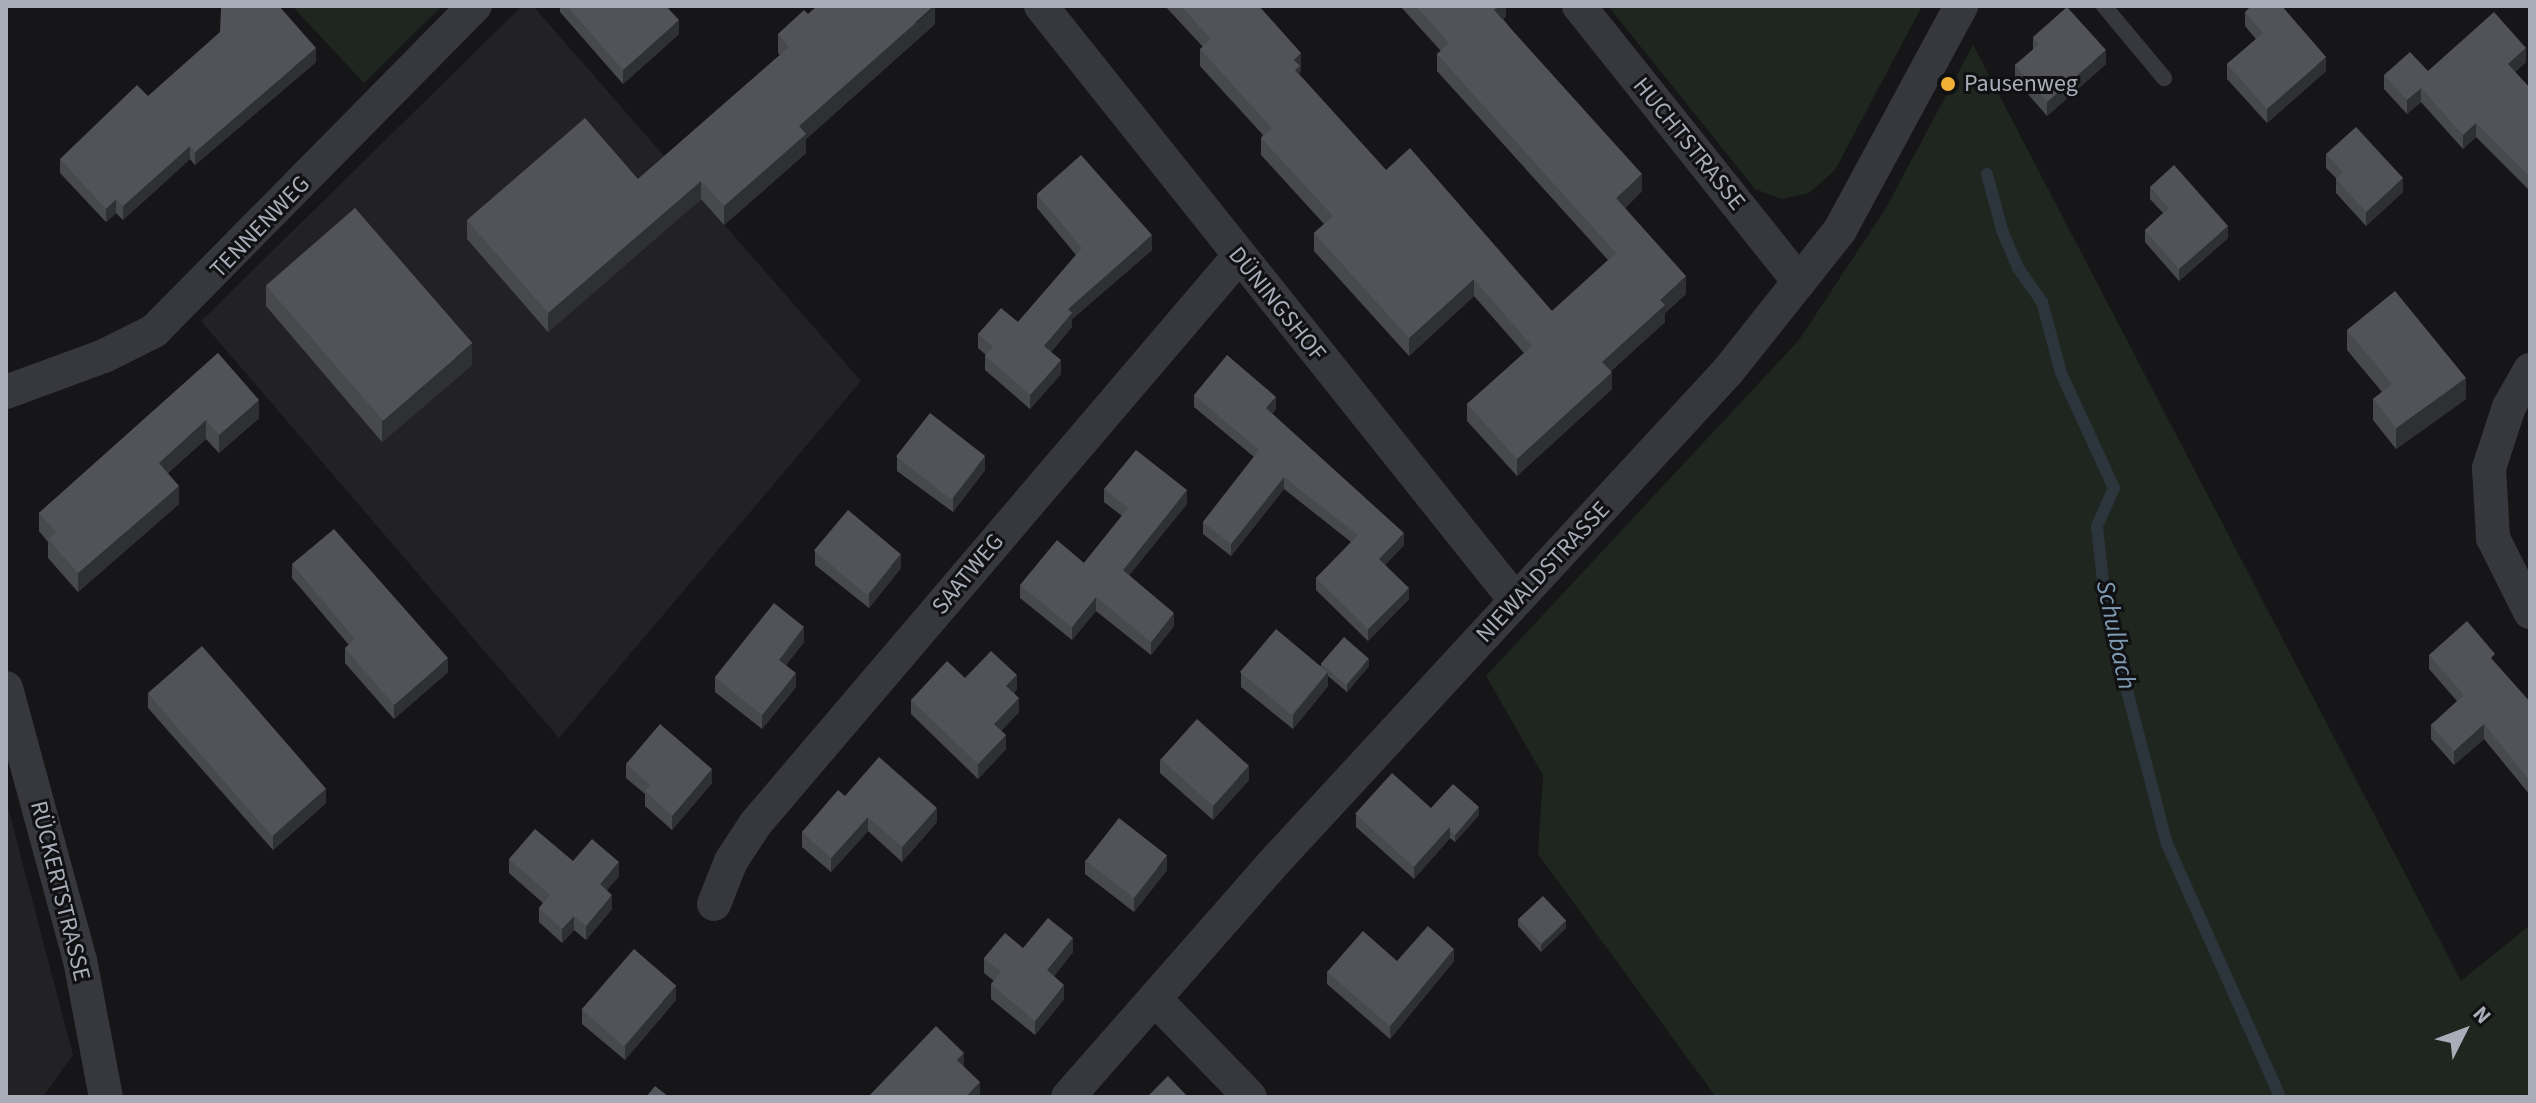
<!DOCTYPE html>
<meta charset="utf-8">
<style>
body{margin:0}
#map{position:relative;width:2536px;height:1103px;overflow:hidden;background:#161618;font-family:"Source Sans 3",sans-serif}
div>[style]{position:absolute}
.built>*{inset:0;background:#222225}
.green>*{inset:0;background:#1e261f}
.stream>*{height:12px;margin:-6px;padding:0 6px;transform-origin:6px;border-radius:6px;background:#2c353c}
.service>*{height:16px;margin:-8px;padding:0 8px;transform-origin:8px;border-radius:8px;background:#37383d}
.minor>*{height:34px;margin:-17px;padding:0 17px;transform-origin:17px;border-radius:17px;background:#37383d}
.wall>*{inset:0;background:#47494d}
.shaded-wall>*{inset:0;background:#2f3033}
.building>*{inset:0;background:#525359;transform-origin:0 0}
.dots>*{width:22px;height:22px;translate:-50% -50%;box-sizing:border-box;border:4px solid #111113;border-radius:50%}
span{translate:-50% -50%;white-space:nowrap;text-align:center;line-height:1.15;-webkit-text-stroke:6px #111113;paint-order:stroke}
.poi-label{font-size:24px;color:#a8adb8}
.left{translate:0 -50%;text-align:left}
.street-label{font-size:24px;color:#a8adb8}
.water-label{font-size:26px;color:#7f9bb3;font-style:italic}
.frame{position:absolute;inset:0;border:8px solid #a8adb8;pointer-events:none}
.north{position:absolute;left:2424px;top:991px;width:80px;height:80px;-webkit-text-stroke:6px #111113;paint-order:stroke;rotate:48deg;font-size:22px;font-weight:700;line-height:32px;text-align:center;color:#a8adb8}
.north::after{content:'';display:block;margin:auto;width:28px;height:36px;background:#a8adb8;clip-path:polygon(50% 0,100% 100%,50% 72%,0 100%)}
</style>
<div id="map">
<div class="built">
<div style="clip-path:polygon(522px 6px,533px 6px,861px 381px,559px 738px,201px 321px)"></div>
<div style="clip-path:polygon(6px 800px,73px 1055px,43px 1097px,6px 1097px)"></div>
</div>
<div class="green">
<div style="clip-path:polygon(292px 6px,442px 6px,364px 83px)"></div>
<div style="clip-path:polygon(1608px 6px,1922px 6px,1835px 170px,1809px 193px,1781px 199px,1755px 189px)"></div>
<div style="clip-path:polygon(1973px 45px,2461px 981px,2530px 925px,2530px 1097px,1716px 1097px,1538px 854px,1543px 775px,1486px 676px,1799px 340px,1886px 208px)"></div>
</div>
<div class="stream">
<div style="left:1987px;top:174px;width:58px;rotate:75deg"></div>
<div style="left:2002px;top:230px;width:41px;rotate:67.2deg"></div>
<div style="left:2018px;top:268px;width:42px;rotate:54.8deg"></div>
<div style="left:2042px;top:302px;width:73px;rotate:75deg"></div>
<div style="left:2061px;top:373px;width:127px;rotate:65.3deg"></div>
<div style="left:2114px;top:488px;width:42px;rotate:114.1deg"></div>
<div style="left:2097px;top:526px;width:84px;rotate:83.9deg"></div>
<div style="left:2106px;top:610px;width:242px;rotate:75.4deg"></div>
<div style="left:2167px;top:844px;width:277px;rotate:65.9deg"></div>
</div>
<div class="service">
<div style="left:2104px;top:6px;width:94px;rotate:50.2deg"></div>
</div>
<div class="minor">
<div style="left:1041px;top:6px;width:761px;rotate:51.4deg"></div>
<div style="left:1579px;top:6px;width:353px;rotate:51.4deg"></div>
<div style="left:2530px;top:370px;width:43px;rotate:119.6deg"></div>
<div style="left:2509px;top:407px;width:64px;rotate:108.2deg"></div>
<div style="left:2489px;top:468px;width:70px;rotate:86.7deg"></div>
<div style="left:2493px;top:538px;width:83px;rotate:63.4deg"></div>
<div style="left:6px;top:392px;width:104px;rotate:-20.2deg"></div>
<div style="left:104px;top:356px;width:56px;rotate:-26.6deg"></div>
<div style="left:154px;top:331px;width:457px;rotate:-45.4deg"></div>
<div style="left:6px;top:688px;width:282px;rotate:74.8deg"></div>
<div style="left:80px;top:960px;width:139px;rotate:79.3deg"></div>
<div style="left:714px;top:904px;width:46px;rotate:-68.4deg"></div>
<div style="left:731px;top:861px;width:45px;rotate:-56.7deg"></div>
<div style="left:756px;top:823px;width:745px;rotate:-49.57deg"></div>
<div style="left:1155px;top:999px;width:136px;rotate:45.9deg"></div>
<div style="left:1068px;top:1097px;width:321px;rotate:-48.7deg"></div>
<div style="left:1280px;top:856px;width:660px;rotate:-47.27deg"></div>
<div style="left:1728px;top:371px;width:180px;rotate:-51.5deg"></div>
<div style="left:1840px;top:230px;width:255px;rotate:-61.6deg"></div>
</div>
<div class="wall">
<div style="clip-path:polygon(560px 6px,666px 6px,679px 34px,623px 84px,560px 12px)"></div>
<div style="clip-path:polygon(1165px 6px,1259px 6px,1301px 70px,1300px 72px,1300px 75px,1386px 170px,1552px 311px,1608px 260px,1437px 71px,1437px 54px,1441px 51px,1400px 6px,1506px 6px,1506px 16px,1503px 19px,1642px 191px,1625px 208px,1686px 294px,1665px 313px,1665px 322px,1611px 371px,1612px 389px,1517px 476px,1467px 421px,1467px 404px,1524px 353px,1474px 296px,1409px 356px,1314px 251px,1314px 233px,1324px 224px,1261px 155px,1261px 138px,1263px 135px,1200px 66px,1200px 49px,1203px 47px)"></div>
<div style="clip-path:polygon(2245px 12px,2326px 71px,2267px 123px,2227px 79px,2227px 64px,2256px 39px,2245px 26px)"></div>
<div style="clip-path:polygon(808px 14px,935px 24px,806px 139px,806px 153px,724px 225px,701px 199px,548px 332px,467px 239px,467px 220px,638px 179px,780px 55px,778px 53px,778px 34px)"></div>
<div style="clip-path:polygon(2033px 37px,2106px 64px,2047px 116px,2015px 79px,2015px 65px,2033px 50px)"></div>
<div style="clip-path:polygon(316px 62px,195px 165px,190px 159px,123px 220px,116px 213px,106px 222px,60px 173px,60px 159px,148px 96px)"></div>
<div style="clip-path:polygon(2526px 62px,2515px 72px,2530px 88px,2530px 191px,2476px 137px,2463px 149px,2421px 102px,2407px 114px,2384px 89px,2384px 75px)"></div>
<div style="clip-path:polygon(2326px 154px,2403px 192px,2366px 226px,2336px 193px,2336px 178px,2326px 168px)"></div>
<div style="clip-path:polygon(2150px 187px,2228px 238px,2179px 281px,2145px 242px,2145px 230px,2163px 213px,2150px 199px)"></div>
<div style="clip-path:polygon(1037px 194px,1152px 250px,1072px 319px,1072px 327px,1051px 352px,1061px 374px,1030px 409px,985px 370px,985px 356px,986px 355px,978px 348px,978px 334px,1018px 322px,1076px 255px,1037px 208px)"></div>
<div style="clip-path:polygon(266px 286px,472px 365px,382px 442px,266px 306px)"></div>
<div style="clip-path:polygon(2347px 330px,2466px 399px,2396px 449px,2373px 420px,2373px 399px,2382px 392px,2347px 350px)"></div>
<div style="clip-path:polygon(218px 353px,259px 418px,219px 453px,206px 439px,168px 473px,179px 504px,78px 592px,48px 558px,48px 542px,39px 531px,39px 513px)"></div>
<div style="clip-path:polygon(1194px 395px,1276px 409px,1272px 414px,1404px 545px,1385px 565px,1409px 599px,1368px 641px,1316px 590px,1316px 578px,1351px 542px,1284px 489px,1231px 556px,1203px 534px,1203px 522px,1254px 457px,1194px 407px)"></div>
<div style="clip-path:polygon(897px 457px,985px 470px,953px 512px,897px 471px)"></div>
<div style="clip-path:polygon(1104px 489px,1187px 504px,1129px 575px,1174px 626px,1151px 655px,1096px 611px,1072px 640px,1020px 598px,1020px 585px,1084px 563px,1122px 516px,1104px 502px)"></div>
<div style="clip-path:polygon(815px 551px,901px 568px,869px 608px,815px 565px)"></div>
<div style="clip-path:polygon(292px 564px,448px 672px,394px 719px,345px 663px,345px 648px,349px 645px,292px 578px)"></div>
<div style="clip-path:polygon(804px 642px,786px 665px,796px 687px,762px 729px,715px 692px,715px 677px)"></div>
<div style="clip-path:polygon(2429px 655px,2495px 663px,2530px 702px,2530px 795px,2484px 739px,2454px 765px,2431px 739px,2431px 725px,2457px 701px,2429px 669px)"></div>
<div style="clip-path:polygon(1321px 663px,1369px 666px,1347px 692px,1328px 676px,1328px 686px,1293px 729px,1241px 687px,1241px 673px,1321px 666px)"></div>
<div style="clip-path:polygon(965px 678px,1017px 689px,1014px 692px,1019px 712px,1001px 731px,1006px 749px,978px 779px,911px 714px,911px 700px)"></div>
<div style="clip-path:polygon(148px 694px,326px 803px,273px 850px,148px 708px)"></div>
<div style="clip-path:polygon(1160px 759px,1249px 780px,1213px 820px,1160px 773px)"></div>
<div style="clip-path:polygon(626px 764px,712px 783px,672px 830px,645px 806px,645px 794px,626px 778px)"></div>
<div style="clip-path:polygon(845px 796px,937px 822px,902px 862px,868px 831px,831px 872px,802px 847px,802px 832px)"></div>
<div style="clip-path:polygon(1431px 808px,1479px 815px,1455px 842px,1450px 838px,1414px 879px,1356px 827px,1356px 814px)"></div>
<div style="clip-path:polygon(509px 859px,573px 861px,619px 876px,607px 890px,612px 909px,586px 940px,574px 930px,562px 943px,539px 922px,539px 908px,543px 903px,509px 873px)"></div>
<div style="clip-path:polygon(1085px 860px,1167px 870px,1134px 912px,1085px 874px)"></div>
<div style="clip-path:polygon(1518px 919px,1566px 928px,1541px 952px,1518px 926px)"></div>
<div style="clip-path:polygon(1023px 948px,1073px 952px,1054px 976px,1064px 999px,1035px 1035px,991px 999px,991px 984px,994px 981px,984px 973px,984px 958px)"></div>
<div style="clip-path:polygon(1454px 961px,1390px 1039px,1327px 984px,1327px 972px)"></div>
<div style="clip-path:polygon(676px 1000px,625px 1060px,582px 1024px,582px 1010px)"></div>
</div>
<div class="shaded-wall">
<div style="clip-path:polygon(935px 6px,935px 24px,806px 139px,806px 153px,724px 225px,724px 206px,799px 126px)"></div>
<div style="clip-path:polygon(1498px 6px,1506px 6px,1506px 16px,1494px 27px,1494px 10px)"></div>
<div style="clip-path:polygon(679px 20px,679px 34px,623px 84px,623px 70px)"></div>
<div style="clip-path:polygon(316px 48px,316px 62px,195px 165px,195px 152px)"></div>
<div style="clip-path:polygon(2526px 48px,2526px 62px,2508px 78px,2508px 64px)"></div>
<div style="clip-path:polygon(2106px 50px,2106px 64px,2047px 116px,2047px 102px)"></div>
<div style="clip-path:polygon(1301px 53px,1301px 70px,1300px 72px,1300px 83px,1295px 87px,1294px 60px)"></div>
<div style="clip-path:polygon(2326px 57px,2326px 71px,2267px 123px,2267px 109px)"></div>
<div style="clip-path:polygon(2421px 88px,2421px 102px,2407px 114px,2407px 100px)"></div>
<div style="clip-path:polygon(2476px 123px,2476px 137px,2463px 149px,2463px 135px)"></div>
<div style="clip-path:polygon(190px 146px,190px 159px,123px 220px,123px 206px)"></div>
<div style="clip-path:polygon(1642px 174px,1642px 191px,1616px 216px,1616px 198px)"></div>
<div style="clip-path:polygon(2403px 178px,2403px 192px,2366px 226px,2366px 212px)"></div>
<div style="clip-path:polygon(701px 181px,701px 199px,548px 332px,548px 313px)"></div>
<div style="clip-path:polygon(116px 199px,116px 213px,106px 222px,106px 209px)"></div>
<div style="clip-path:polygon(2228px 226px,2228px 238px,2179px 281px,2179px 269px)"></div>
<div style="clip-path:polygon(1152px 235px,1152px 250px,1072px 319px,1072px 327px,1044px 360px,1044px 346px,1068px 309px)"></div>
<div style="clip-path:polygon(1686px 276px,1686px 294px,1665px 313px,1665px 322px,1602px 379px,1602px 362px,1660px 300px)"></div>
<div style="clip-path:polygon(1474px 279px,1474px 296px,1409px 356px,1409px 338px)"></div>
<div style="clip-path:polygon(472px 344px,472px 365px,382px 442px,382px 421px)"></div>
<div style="clip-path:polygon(1061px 360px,1061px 374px,1030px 409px,1030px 395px)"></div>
<div style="clip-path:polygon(1612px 372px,1612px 389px,1517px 476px,1517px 459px)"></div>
<div style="clip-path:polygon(2466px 378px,2466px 399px,2396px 449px,2396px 428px)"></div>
<div style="clip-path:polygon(1276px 397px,1276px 409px,1266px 420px,1266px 408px)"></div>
<div style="clip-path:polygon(259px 400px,259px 418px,219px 453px,219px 435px)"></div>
<div style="clip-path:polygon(206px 420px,206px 439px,159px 481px,159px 463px)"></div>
<div style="clip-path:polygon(985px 456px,985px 470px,953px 512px,953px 498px)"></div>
<div style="clip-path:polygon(1284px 477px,1284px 489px,1231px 556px,1231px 544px)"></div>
<div style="clip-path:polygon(179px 486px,179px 504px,78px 592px,78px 573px)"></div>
<div style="clip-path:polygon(1187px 490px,1187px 504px,1123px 583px,1123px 570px)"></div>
<div style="clip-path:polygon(1404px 533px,1404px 545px,1379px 571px,1379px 559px)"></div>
<div style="clip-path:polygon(901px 554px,901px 568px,869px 608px,869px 594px)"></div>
<div style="clip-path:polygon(1409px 588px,1409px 599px,1368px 641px,1368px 629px)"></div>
<div style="clip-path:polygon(1096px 597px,1096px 611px,1072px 640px,1072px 627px)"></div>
<div style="clip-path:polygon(1174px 613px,1174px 626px,1151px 655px,1151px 642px)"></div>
<div style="clip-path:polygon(804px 627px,804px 642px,779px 674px,779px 660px)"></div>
<div style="clip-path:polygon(448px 658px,448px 672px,394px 719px,394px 705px)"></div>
<div style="clip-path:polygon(1369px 659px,1369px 666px,1347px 692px,1347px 684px)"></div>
<div style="clip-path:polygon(1328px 672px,1328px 686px,1293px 729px,1293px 715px)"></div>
<div style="clip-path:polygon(796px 673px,796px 687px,762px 729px,762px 715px)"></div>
<div style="clip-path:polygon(1017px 675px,1017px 689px,1006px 700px,1006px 686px)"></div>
<div style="clip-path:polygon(1019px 698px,1019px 712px,994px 738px,994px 724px)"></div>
<div style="clip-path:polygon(2484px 724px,2484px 739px,2454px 765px,2454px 751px)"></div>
<div style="clip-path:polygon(1006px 735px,1006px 749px,978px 779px,978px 764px)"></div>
<div style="clip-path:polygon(1249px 766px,1249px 780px,1213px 820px,1213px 806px)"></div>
<div style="clip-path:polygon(712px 769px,712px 783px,672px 830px,672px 816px)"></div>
<div style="clip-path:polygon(326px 788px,326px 803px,273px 850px,273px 836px)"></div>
<div style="clip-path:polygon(1479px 807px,1479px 815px,1455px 842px,1455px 835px)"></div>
<div style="clip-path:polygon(937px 808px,937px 822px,902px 862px,902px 847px)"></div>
<div style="clip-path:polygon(868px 817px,868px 831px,831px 872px,831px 858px)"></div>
<div style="clip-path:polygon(1450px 826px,1450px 838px,1414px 879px,1414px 866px)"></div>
<div style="clip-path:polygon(1167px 856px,1167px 870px,1134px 912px,1134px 898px)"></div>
<div style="clip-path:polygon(619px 862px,619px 876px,600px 898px,600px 884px)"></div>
<div style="clip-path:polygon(612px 895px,612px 909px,586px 940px,586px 926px)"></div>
<div style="clip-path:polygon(574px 916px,574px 930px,562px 943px,562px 929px)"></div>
<div style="clip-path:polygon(1566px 921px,1566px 928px,1541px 952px,1541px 944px)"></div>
<div style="clip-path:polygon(1073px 938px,1073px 952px,1047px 985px,1047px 970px)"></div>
<div style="clip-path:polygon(1454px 949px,1454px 961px,1390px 1039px,1390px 1026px)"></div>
<div style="clip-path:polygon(1064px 985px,1064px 999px,1035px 1035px,1035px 1021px)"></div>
<div style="clip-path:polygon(676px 986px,676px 1000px,625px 1060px,625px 1046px)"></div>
<div style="clip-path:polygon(964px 1053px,964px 1067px,957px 1060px)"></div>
<div style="clip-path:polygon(980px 1082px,980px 1097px,966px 1097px)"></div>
</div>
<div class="building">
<div style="clip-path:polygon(224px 6px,279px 6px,316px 48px,195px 152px,190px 146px,123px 206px,116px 199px,106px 209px,60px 159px,137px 85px,148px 96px,220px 32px,221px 8px)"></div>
<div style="clip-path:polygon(567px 6px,666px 6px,679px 20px,623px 70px)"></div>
<div style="clip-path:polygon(817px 6px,934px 6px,799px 126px,806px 134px,724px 206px,701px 181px,548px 313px,467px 220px,585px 118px,638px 179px,789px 47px,778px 34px,804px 10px,808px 14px)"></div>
<div style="clip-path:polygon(1181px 6px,1259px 6px,1301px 53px,1294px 60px,1300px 66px,1295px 70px,1386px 170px,1410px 148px,1552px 311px,1616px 253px,1437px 54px,1449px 43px,1416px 6px,1498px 6px,1494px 10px,1642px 174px,1616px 198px,1686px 276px,1660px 300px,1665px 305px,1602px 362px,1612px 372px,1517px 459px,1467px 404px,1532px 346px,1474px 279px,1409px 338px,1314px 233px,1333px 216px,1261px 138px,1272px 128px,1200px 49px,1211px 39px)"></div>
<div style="clip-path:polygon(2251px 6px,2282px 6px,2326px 57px,2267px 109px,2227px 64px,2263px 33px,2245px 12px)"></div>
<div style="clip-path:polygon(2067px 7px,2106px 50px,2047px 102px,2015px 65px,2039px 44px,2033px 37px)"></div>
<div style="clip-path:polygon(2494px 12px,2526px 48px,2508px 64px,2530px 88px,2530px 177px,2476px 123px,2463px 135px,2421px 88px,2407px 100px,2384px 75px,2410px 52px,2428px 71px)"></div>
<div style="clip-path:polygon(2356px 127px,2403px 178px,2366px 212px,2336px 179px,2343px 172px,2326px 154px)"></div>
<div style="clip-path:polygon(1081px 155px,1152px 235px,1068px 309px,1072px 313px,1044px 346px,1061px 360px,1030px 395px,985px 356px,993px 347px,978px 334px,1001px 308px,1018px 322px,1082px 248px,1037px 194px)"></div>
<div style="clip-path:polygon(2174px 165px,2228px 226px,2179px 269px,2145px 230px,2169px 208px,2150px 187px)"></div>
<div style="left:355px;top:208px;width:179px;height:118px;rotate:49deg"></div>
<div style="clip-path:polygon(2395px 291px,2466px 378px,2396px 428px,2373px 399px,2392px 384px,2347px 330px)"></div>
<div style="clip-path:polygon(218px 353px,259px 400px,219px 435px,206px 420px,159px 463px,179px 486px,78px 573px,48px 539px,56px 532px,39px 513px)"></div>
<div style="clip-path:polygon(1227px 355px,1276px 397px,1266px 408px,1404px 533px,1379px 559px,1409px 588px,1368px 629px,1316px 578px,1358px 535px,1284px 477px,1231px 544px,1203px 522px,1259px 450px,1194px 395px)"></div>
<div style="left:930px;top:413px;width:70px;height:55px;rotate:38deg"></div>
<div style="clip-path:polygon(1136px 450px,1187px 490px,1123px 570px,1174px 613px,1151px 642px,1096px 597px,1072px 627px,1020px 585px,1057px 540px,1084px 563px,1128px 508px,1104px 489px)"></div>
<div style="left:848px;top:510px;width:69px;height:53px;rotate:40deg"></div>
<div style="clip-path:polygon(334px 529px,448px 658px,394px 705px,345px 648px,355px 639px,292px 564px)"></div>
<div style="clip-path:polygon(774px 603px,804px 627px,779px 660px,796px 673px,762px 715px,715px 677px)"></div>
<div style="clip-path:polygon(2467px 621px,2495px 654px,2491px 658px,2530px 702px,2530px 781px,2484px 724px,2454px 751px,2431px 725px,2464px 695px,2429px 655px)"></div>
<div style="left:1276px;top:629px;width:67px;height:56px;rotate:40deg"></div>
<div style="left:1344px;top:637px;width:33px;height:35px;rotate:41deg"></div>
<div style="left:202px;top:646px;width:189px;height:72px;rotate:49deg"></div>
<div style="clip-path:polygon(991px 651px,1017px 675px,1006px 686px,1019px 698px,994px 724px,1006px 735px,978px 764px,911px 700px,947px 661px,965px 678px)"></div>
<div style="left:1197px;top:719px;width:70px;height:54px;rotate:42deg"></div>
<div style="clip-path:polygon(660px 724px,712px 769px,672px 816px,645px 791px,650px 785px,626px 764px)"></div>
<div style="clip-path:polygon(879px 757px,937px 808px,902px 847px,868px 817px,831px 858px,802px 832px,838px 790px,845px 796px)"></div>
<div style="left:1392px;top:773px;width:79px;height:55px;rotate:42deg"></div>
<div style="clip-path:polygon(1453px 784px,1479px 807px,1455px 835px,1450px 831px,1450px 826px,1431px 808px)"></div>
<div style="left:1119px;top:818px;width:61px;height:54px;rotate:38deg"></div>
<div style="clip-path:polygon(535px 829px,573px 861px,592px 839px,619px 862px,600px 884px,612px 895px,586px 926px,574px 916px,562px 929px,539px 908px,550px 895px,509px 859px)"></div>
<div style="left:1543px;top:896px;width:34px;height:34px;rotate:47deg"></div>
<div style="clip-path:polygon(1048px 918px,1073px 938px,1047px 970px,1064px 985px,1035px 1021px,991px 984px,1001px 972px,984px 958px,1005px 933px,1023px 948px)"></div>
<div style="clip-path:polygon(1428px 926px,1454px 949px,1390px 1026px,1327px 972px,1363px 931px,1397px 961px)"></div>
<div style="left:634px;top:949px;width:56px;height:80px;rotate:41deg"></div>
<div style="clip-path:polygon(936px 1026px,964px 1053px,957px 1060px,980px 1082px,966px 1097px,868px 1097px)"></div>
<div style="clip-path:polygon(1168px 1076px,1188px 1097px,1147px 1097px)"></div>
<div style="clip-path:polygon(655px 1086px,669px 1097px,646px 1097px)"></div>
</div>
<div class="dots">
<div style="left:1948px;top:84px;background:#f2b134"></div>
</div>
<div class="poi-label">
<span class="left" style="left:1964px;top:84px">Pausenweg</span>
</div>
<div class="street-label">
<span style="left:1689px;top:144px;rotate:51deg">HUCHTSTRASSE</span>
<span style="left:260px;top:227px;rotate:-46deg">TENNENWEG</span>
<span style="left:1277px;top:304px;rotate:51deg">DÜNINGSHOF</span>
<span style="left:1543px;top:572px;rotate:-47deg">NIEWALDSTRASSE</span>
<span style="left:968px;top:574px;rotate:-50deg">SAATWEG</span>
<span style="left:60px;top:891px;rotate:76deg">RÜCKERTSTRASSE</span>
</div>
<div class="water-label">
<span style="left:2116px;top:635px;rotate:78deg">Schulbach</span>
</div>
<div class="frame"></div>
<div class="north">N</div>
</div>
